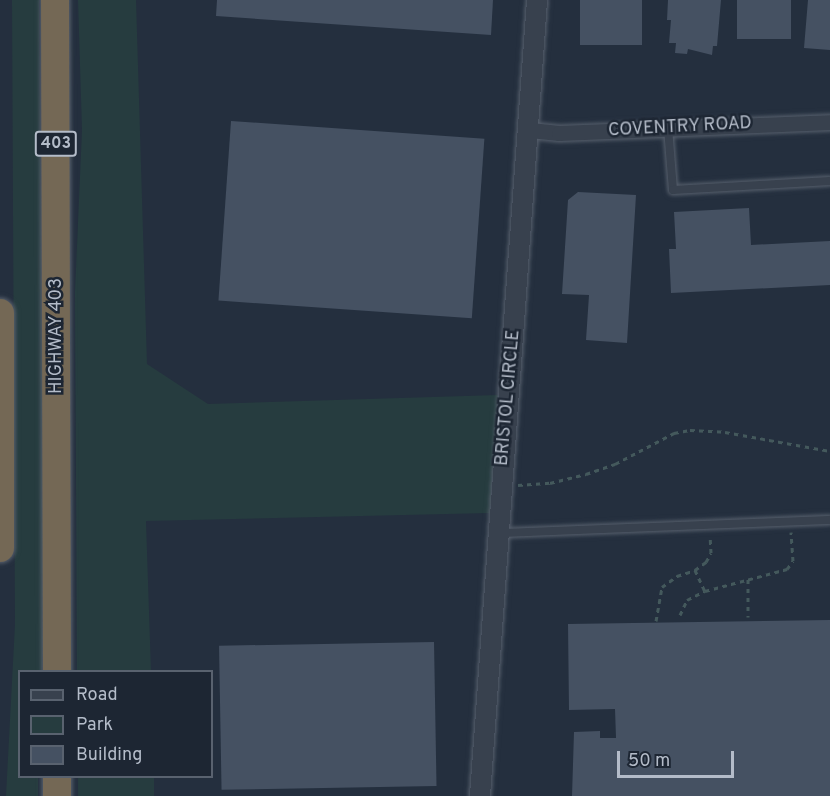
<!DOCTYPE html>
<style>
body{margin:0}
#map{position:relative;width:830px;height:796px;overflow:hidden;background:#242f3e;font-family:Overpass,sans-serif}
div>[style]{position:absolute}
.green>*{inset:0;background:#263c3f;transform-origin:0 0}
.building>*{inset:0;background:#455162;transform-origin:0 0}
.path>*{height:3px;margin-top:-1.5px;transform-origin:0;background:repeating-linear-gradient(90deg,#44595c 0 4.5px,transparent 0 9px)}
.roads{filter:drop-shadow(0 0 2px #565f6c) drop-shadow(0 0 2px #565f6c)}
.service>*{height:8px;margin:-4px;padding:0 4px;transform-origin:4px;border-radius:4px;background:#38414e}
.minor>*{height:15px;margin:-7.5px;padding:0 7.5px;transform-origin:7.5px;border-radius:7.5px;background:#38414e}
.tertiary>*{height:20px;margin:-10px;padding:0 10px;transform-origin:10px;border-radius:10px;background:#38414e}
.motorway>*{height:28px;margin:-14px;padding:0 14px;transform-origin:14px;border-radius:14px;background:#746855}
span{translate:-50% -50%;white-space:nowrap;text-align:center;line-height:1.15;-webkit-text-stroke:5px #1d2633;paint-order:stroke}
.shield-label span{padding:2px 4px;background:#1d2633;border:2px solid;border-radius:4px;-webkit-text-stroke-width:0}
.shield-label{font-size:16px;color:#b4bcc9;font-weight:700}
.street-label{font-size:18px;color:#b4bcc9}
.legend{position:absolute;left:18px;top:670px;width:195px;height:108px;box-sizing:border-box;background:#1d2633;border:2px solid #59626f;margin:0;padding:8px 10px;list-style:none;font-size:18px;color:#b4bcc9}
.legend li{display:flex;align-items:center;gap:12px;height:30px}
.legend b{width:30px;border:2px solid #59626f}
.scale{position:absolute;left:617px;top:751px;width:117px;height:27px;box-sizing:border-box;border:3px solid #b4bcc9;border-top:0;padding-left:8px;font-size:18px;line-height:21px;white-space:nowrap;color:#b4bcc9;-webkit-text-stroke:4px #1d2633;paint-order:stroke}
</style>
<div id="map">
<div class="green">
<div style="clip-path:polygon(12px 0,39px 0,44px 623px,42px 671px,20px 672px,20px 776px,38px 777px,38px 796px,6px 796px,15px 624px)"></div>
<div style="clip-path:polygon(78px 0,136px 0,147px 364px,208px 404px,498px 395px,490px 513px,146px 521px,151px 671px,77px 671px,75px 292px,82px 130px)"></div>
<div style="left:78px;top:777px;width:76px;height:19px"></div>
</div>
<div class="building">
<div style="clip-path:polygon(217px 0,493px 0,491px 35px,216px 16px)"></div>
<div style="left:580px;top:0;width:62px;height:45px"></div>
<div style="clip-path:polygon(668px 0,721px 0,717px 46px,713px 46px,712px 55px,688px 49px,687px 54px,675px 53px,676px 43px,669px 43px,671px 20px,667px 20px)"></div>
<div style="left:737px;top:0;width:54px;height:39px"></div>
<div style="clip-path:polygon(808px 0,830px 0,830px 50px,804px 48px)"></div>
<div style="left:231px;top:121px;width:254px;height:180px;rotate:4deg"></div>
<div style="clip-path:polygon(578px 192px,636px 195px,627px 343px,586px 340px,589px 295px,562px 294px,568px 200px)"></div>
<div style="clip-path:polygon(749px 208px,751px 245px,830px 241px,830px 285px,671px 293px,669px 249px,676px 249px,674px 212px)"></div>
<div style="clip-path:polygon(830px 620px,830px 796px,572px 796px,574px 732px,600px 731px,600px 738px,616px 738px,615px 709px,569px 710px,568px 624px)"></div>
<div style="left:434px;top:642px;width:144px;height:215px;rotate:89deg"></div>
</div>
<div class="path">
<div style="left:518px;top:485px;width:32px;rotate:-4deg"></div>
<div style="left:550px;top:483px;width:37px;rotate:-14deg"></div>
<div style="left:586px;top:474px;width:31px;rotate:-19deg"></div>
<div style="left:615px;top:464px;width:67px;rotate:-27.7deg"></div>
<div style="left:674px;top:433px;width:16px;rotate:-11deg"></div>
<div style="left:690px;top:430px;width:35px;rotate:3deg"></div>
<div style="left:725px;top:432px;width:107px;rotate:10.3deg"></div>
<div style="left:695px;top:570px;width:23px;rotate:65deg"></div>
<div style="left:748px;top:579px;width:38px;rotate:90deg"></div>
<div style="left:680px;top:615px;width:17px;rotate:-65deg"></div>
<div style="left:687px;top:600px;width:20px;rotate:-27deg"></div>
<div style="left:705px;top:591px;width:85px;rotate:-15deg"></div>
<div style="left:787px;top:569px;width:10px;rotate:-53deg"></div>
<div style="left:793px;top:561px;width:29px;rotate:-94deg"></div>
<div style="left:656px;top:621px;width:35px;rotate:-80deg"></div>
<div style="left:662px;top:587px;width:19px;rotate:-36deg"></div>
<div style="left:677px;top:576px;width:19px;rotate:-18deg"></div>
<div style="left:695px;top:570px;width:14px;rotate:-36deg"></div>
<div style="left:706px;top:562px;width:10px;rotate:-61deg"></div>
<div style="left:711px;top:553px;width:17px;rotate:-93deg"></div>
</div>
<div class="roads">
<div class="service">
<div style="left:668px;top:128px;width:62px;rotate:85.4deg"></div>
<div style="left:673px;top:190px;width:157px;rotate:-3.3deg"></div>
<div style="left:501px;top:533px;width:329px;rotate:-2.3deg"></div>
</div>
<div class="minor">
<div style="left:530px;top:130px;width:29px;rotate:6deg"></div>
<div style="left:559px;top:133px;width:271px;rotate:-2.3deg"></div>
</div>
<div class="tertiary">
<div style="left:480px;top:796px;width:798px;rotate:-85.9deg"></div>
</div>
<div class="motorway">
<div style="left:55px;top:0;width:672px;rotate:89.83deg"></div>
<div style="left:0;top:313px;width:235px;rotate:90deg"></div>
<div style="left:57px;top:776px;width:20px;rotate:90deg"></div>
</div>
</div>
<div class="shield-label">
<span style="left:56px;top:144px">403</span>
</div>
<div class="street-label">
<span style="left:680px;top:128px;rotate:-3deg">COVENTRY ROAD</span>
<span style="left:57px;top:336px;rotate:-90deg">HIGHWAY 403</span>
<span style="left:509px;top:398px;rotate:-85deg">BRISTOL CIRCLE</span>
</div>
<ul class="legend">
<li><b style="height:8px;background:#38414e"></b>Road</li>
<li><b style="height:16px;background:#263c3f"></b>Park</li>
<li><b style="height:16px;background:#455162"></b>Building</li>
</ul>
<div class="scale">50 m</div>
</div>
